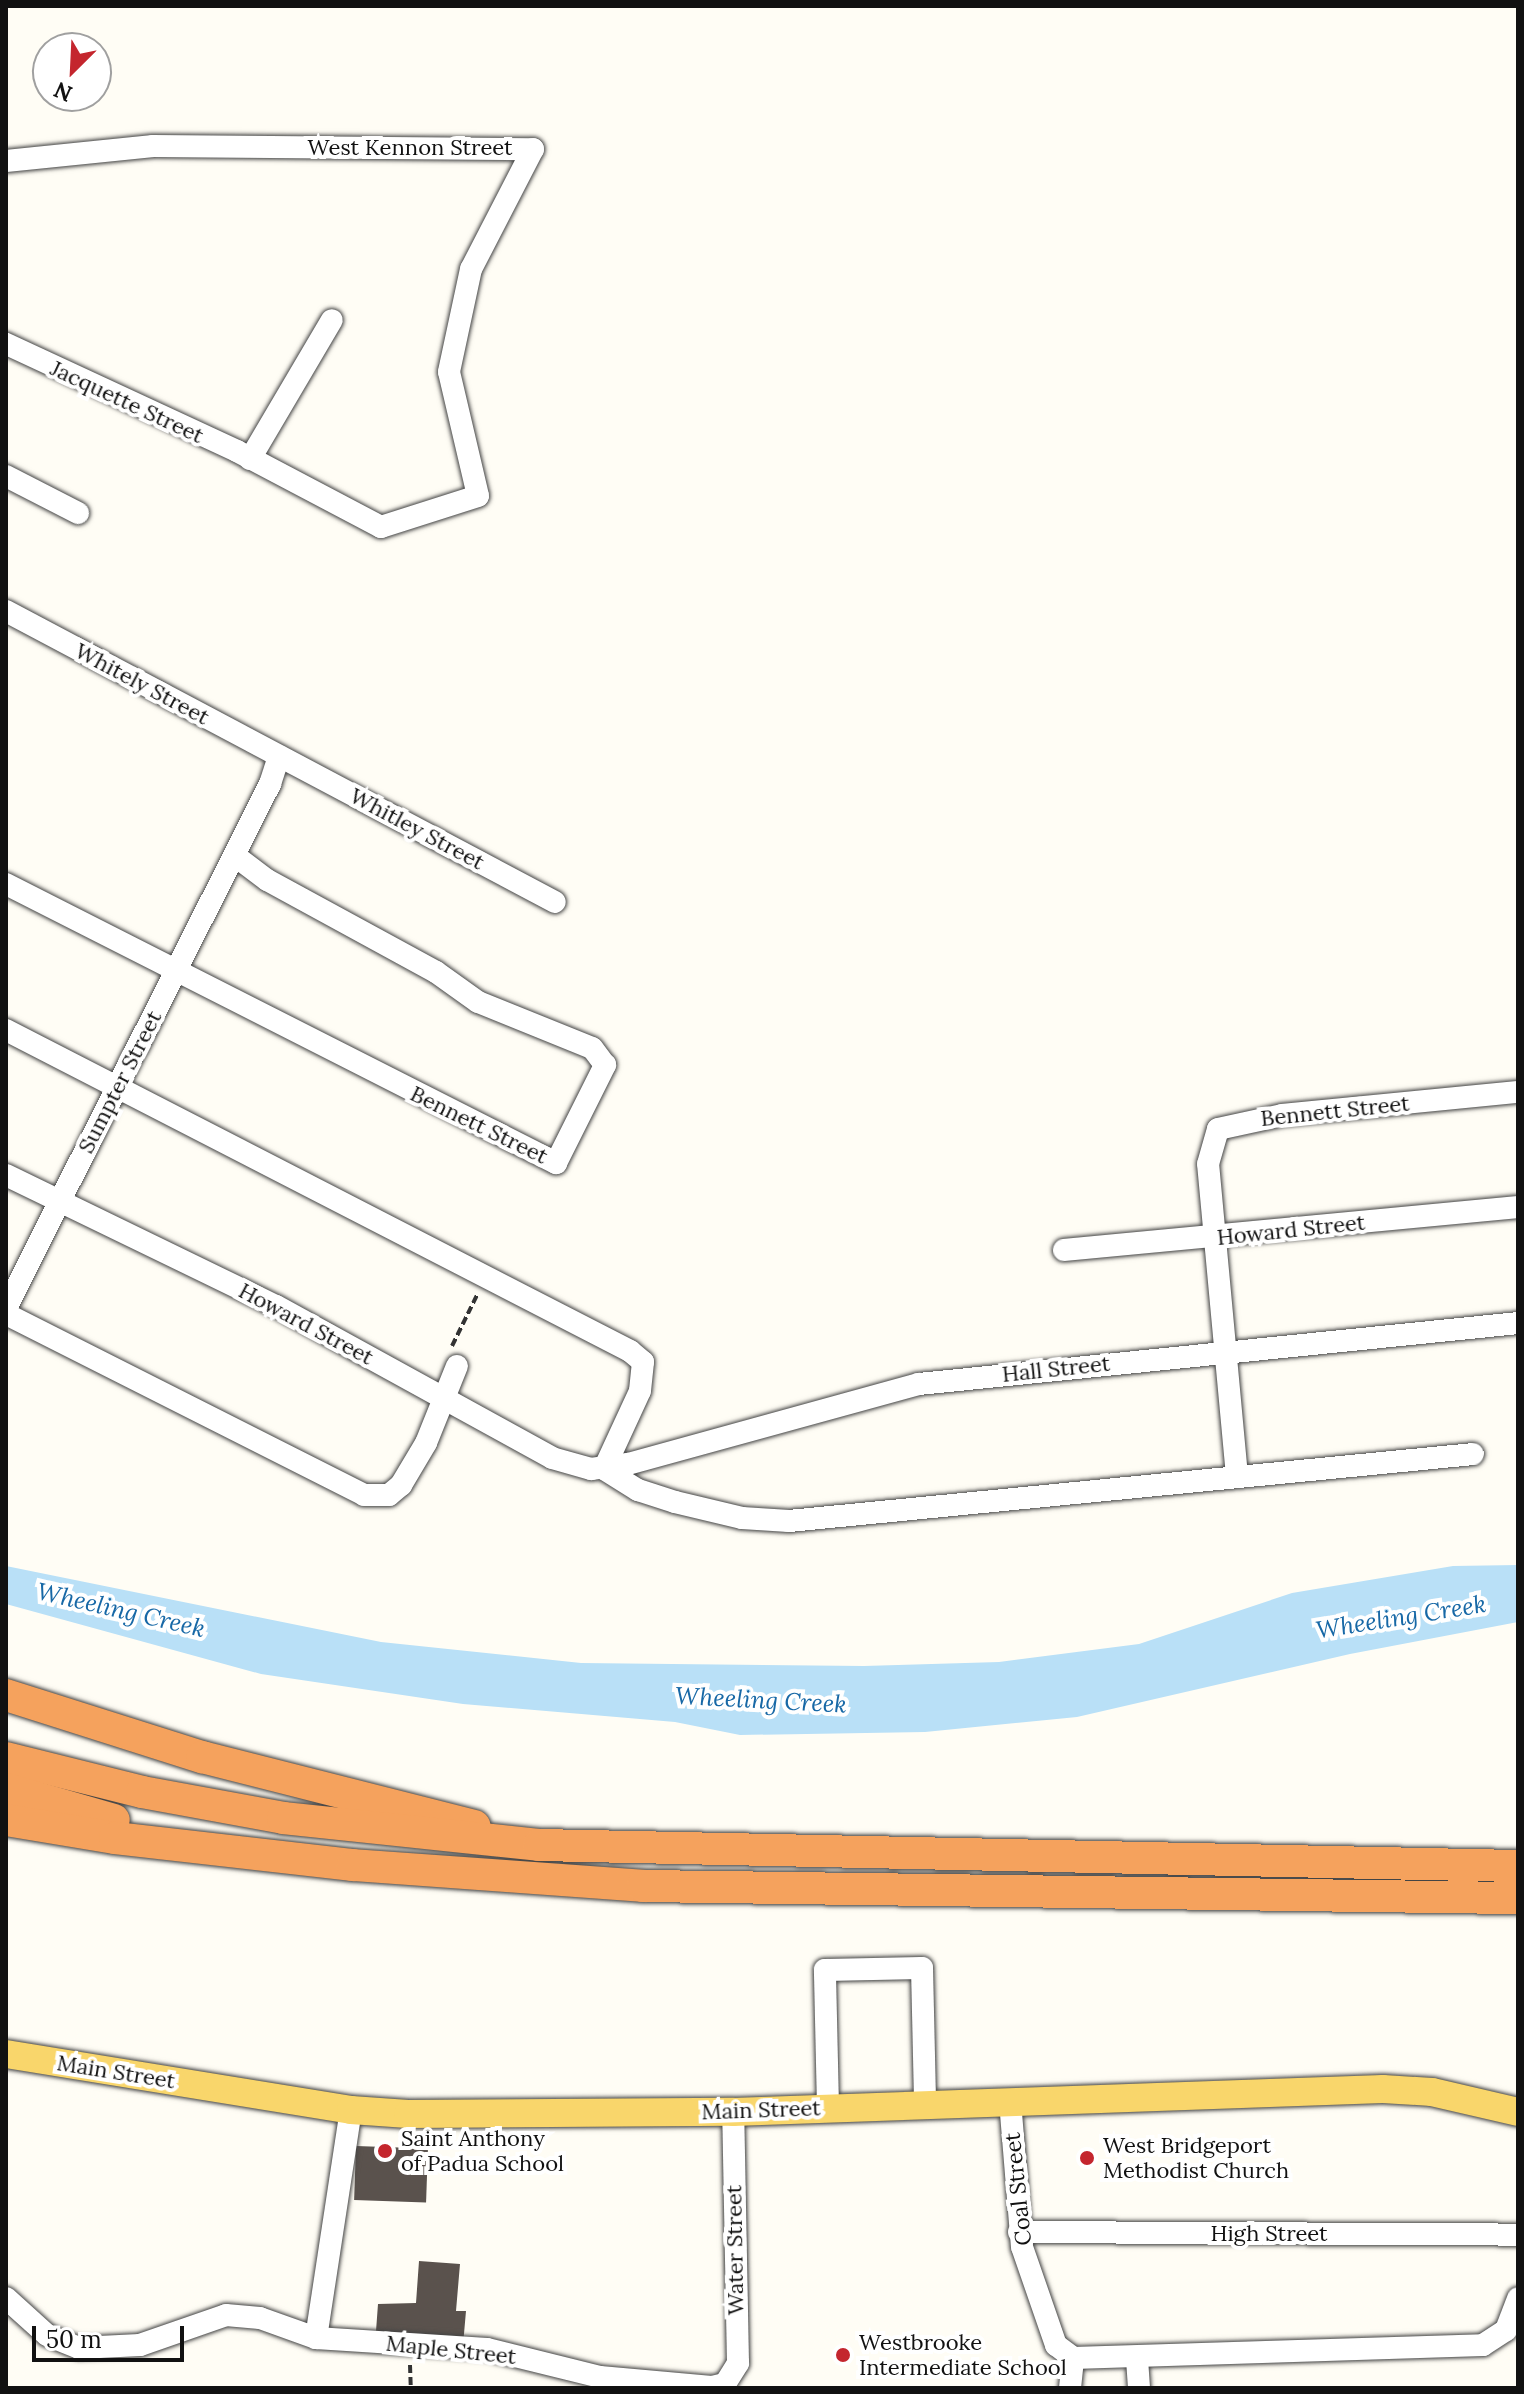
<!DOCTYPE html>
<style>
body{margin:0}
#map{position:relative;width:1524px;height:2394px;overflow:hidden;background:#fffdf5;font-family:Lora,serif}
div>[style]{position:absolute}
.water>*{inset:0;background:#b9e0f7}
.building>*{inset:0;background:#5a524d;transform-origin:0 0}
.path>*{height:4px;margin-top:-2px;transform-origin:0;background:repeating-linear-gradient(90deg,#333 0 8px,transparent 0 12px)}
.roads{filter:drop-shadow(0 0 2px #444) drop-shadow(0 0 2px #444)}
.minor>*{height:22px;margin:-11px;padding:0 11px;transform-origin:11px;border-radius:11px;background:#fff}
.major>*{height:28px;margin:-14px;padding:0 14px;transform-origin:14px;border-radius:14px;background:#f9d66b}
.highway>*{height:32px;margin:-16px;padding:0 16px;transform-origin:16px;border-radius:16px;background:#f5a25d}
.dots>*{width:22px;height:22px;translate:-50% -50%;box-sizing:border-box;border:4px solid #fff;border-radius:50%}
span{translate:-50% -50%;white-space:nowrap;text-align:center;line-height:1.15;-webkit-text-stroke:8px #fff;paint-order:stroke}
.street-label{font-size:22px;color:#111}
.poi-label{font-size:22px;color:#111}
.left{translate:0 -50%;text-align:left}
.water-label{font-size:24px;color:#1768a6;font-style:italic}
.frame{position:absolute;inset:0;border:8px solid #111;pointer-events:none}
.north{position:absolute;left:32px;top:32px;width:80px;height:80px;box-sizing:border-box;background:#fff;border:2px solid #a0a0a0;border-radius:50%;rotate:204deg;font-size:22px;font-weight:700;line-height:32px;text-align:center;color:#111}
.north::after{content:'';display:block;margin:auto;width:28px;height:36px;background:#c4262e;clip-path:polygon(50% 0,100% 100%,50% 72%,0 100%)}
.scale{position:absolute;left:32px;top:2326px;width:152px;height:36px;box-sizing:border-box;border:4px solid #111;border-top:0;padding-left:10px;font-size:24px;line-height:28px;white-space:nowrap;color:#111;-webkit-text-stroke:6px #fff;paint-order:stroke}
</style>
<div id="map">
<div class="water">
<div style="clip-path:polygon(1518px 1565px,1518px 1622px,1350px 1654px,1077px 1717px,925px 1732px,740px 1735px,675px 1722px,463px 1704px,261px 1674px,6px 1604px,6px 1566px,381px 1642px,581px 1663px,864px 1666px,999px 1662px,1139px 1644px,1292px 1593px,1453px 1566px)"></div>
</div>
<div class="building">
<div style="left:356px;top:2146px;width:72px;height:54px;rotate:2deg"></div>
<div style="clip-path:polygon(419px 2261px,460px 2264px,456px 2311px,466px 2311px,463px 2345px,376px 2331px,378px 2304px,416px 2303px)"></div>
</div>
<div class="path">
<div style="left:452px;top:1346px;width:59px;rotate:-63.9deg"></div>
<div style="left:410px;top:2365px;width:23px;rotate:88deg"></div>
</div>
<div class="roads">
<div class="minor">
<div style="left:6px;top:161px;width:148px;rotate:-5.8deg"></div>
<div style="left:153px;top:146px;width:380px;rotate:0.5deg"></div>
<div style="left:533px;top:149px;width:135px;rotate:117.3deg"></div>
<div style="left:471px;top:269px;width:105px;rotate:102.1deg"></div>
<div style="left:449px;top:372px;width:127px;rotate:76.8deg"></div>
<div style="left:478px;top:496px;width:102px;rotate:162.3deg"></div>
<div style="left:381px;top:527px;width:163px;rotate:-152.2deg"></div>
<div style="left:237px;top:451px;width:255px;rotate:-155.1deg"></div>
<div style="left:250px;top:459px;width:161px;rotate:-59.5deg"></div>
<div style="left:6px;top:476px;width:81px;rotate:27.2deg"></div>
<div style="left:6px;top:611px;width:621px;rotate:27.93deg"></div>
<div style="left:6px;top:884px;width:617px;rotate:26.9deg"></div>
<div style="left:556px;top:1163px;width:110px;rotate:-63.4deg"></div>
<div style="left:605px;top:1065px;width:21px;rotate:-127deg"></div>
<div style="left:592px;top:1048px;width:123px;rotate:-158deg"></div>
<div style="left:478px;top:1002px;width:52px;rotate:-144.5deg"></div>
<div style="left:436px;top:972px;width:192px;rotate:-151.4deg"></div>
<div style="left:267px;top:880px;width:41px;rotate:-142.9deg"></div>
<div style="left:6px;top:1030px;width:702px;rotate:27.22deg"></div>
<div style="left:630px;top:1351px;width:17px;rotate:40deg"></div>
<div style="left:643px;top:1362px;width:29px;rotate:96deg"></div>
<div style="left:640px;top:1391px;width:86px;rotate:114.8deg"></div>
<div style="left:6px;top:1175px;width:300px;rotate:25.9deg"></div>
<div style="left:276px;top:1306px;width:315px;rotate:28.8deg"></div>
<div style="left:552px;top:1458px;width:41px;rotate:15.8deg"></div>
<div style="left:591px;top:1469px;width:37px;rotate:-8deg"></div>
<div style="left:628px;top:1464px;width:302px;rotate:-15.4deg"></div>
<div style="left:919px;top:1384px;width:602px;rotate:-5.81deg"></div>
<div style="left:1064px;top:1250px;width:456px;rotate:-5.4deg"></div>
<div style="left:6px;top:1308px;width:587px;rotate:-63.26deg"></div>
<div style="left:270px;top:784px;width:29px;rotate:-72deg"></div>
<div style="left:6px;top:1314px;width:401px;rotate:26.8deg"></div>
<div style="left:364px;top:1495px;width:25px"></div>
<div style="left:389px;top:1495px;width:16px;rotate:-40deg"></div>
<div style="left:401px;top:1485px;width:49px;rotate:-59.2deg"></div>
<div style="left:426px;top:1443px;width:83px;rotate:-68.1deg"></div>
<div style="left:604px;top:1469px;width:40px;rotate:32deg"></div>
<div style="left:638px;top:1490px;width:39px;rotate:18deg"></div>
<div style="left:675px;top:1502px;width:69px;rotate:13.4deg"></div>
<div style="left:742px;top:1518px;width:47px;rotate:3.7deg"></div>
<div style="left:789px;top:1521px;width:687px;rotate:-5.59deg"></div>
<div style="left:1237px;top:1476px;width:313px;rotate:-95.3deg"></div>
<div style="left:1208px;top:1164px;width:36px;rotate:-74deg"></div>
<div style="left:1218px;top:1129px;width:66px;rotate:-12.3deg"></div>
<div style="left:1282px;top:1115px;width:237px;rotate:-5.6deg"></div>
<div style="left:1010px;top:2101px;width:146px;rotate:85.3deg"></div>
<div style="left:1022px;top:2247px;width:104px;rotate:70.9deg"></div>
<div style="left:1056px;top:2345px;width:21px;rotate:37deg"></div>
<div style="left:1073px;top:2358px;width:410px;rotate:-1.8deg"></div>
<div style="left:1483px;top:2345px;width:27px;rotate:-33deg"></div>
<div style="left:1506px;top:2330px;width:34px;rotate:-69deg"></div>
<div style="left:828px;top:2107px;width:137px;rotate:-91.3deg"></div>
<div style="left:825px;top:1970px;width:97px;rotate:-1.2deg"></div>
<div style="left:922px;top:1968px;width:135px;rotate:88.7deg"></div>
<div style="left:1019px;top:2232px;width:499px;rotate:0.3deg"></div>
<div style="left:6px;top:2298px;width:55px;rotate:42.1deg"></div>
<div style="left:47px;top:2335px;width:35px;rotate:22deg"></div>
<div style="left:79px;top:2348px;width:61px;rotate:-2.8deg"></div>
<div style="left:140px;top:2345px;width:91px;rotate:-19.2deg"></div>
<div style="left:226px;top:2315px;width:34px;rotate:5deg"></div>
<div style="left:260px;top:2318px;width:59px;rotate:19.7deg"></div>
<div style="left:316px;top:2338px;width:171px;rotate:3.7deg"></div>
<div style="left:487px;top:2349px;width:116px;rotate:13.9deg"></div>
<div style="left:600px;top:2377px;width:112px;rotate:5.1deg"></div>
<div style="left:712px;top:2387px;width:13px;rotate:-13deg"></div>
<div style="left:725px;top:2384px;width:25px;rotate:-58deg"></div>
<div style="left:738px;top:2363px;width:251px;rotate:-91.1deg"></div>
<div style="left:316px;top:2338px;width:231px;rotate:-81.3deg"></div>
<div style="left:1137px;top:2359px;width:29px;rotate:86deg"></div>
<div style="left:1070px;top:2388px;width:30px;rotate:-84deg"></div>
</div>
<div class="major">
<div style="left:6px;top:2054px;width:350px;rotate:9.2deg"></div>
<div style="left:351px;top:2110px;width:57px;rotate:4deg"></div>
<div style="left:408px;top:2114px;width:325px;rotate:-0.4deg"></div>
<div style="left:733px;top:2112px;width:650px;rotate:-2.03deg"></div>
<div style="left:1383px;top:2089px;width:49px;rotate:3.5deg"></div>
<div style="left:1432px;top:2092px;width:88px;rotate:13.1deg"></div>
</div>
<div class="highway">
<div style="left:6px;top:1695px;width:206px;rotate:17.6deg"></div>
<div style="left:202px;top:1757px;width:281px;rotate:14.2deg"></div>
<div style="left:6px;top:1758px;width:140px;rotate:14deg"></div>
<div style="left:142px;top:1792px;width:143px;rotate:10.4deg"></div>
<div style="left:283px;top:1818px;width:257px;rotate:6deg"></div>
<div style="left:539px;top:1845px;width:979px;rotate:1.23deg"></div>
<div style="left:6px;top:1789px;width:112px;rotate:16deg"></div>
<div style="left:6px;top:1820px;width:110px;rotate:9.4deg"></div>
<div style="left:115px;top:1838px;width:240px;rotate:6.5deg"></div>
<div style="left:353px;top:1865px;width:291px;rotate:4.1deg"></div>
<div style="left:643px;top:1886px;width:875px;rotate:0.79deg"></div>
</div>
</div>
<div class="dots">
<div style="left:385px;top:2151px;background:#c4262e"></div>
<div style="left:1087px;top:2158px;background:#c4262e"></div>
<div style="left:843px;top:2355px;background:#c4262e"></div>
</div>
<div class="street-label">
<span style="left:410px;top:148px">West Kennon Street</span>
<span style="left:127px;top:402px;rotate:25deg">Jacquette Street</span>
<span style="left:142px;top:684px;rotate:28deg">Whitely Street</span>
<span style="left:417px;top:829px;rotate:28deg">Whitley Street</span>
<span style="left:120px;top:1082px;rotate:-63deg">Sumpter Street</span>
<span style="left:1335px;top:1111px;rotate:-6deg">Bennett Street</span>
<span style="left:479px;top:1125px;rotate:26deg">Bennett Street</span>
<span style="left:1291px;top:1230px;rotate:-6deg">Howard Street</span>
<span style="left:306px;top:1324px;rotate:28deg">Howard Street</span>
<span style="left:1056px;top:1369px;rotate:-6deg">Hall Street</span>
<span style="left:116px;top:2072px;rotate:9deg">Main Street</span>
<span style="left:761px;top:2110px;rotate:-2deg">Main Street</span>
<span style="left:1018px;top:2189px;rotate:-96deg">Coal Street</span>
<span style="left:1269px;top:2234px">High Street</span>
<span style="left:735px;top:2250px;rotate:-91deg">Water Street</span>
<span style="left:451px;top:2350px;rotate:6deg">Maple Street</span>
</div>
<div class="poi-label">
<span class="left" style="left:401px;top:2151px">Saint Anthony<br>of Padua School</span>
<span class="left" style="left:1103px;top:2158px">West Bridgeport<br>Methodist Church</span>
<span class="left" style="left:859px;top:2355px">Westbrooke<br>Intermediate School</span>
</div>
<div class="water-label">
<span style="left:121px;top:1610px;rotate:13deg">Wheeling Creek</span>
<span style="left:1401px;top:1617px;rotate:-9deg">Wheeling Creek</span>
<span style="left:761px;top:1700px;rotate:3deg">Wheeling Creek</span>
</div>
<div class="frame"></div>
<div class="north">N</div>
<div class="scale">50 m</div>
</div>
